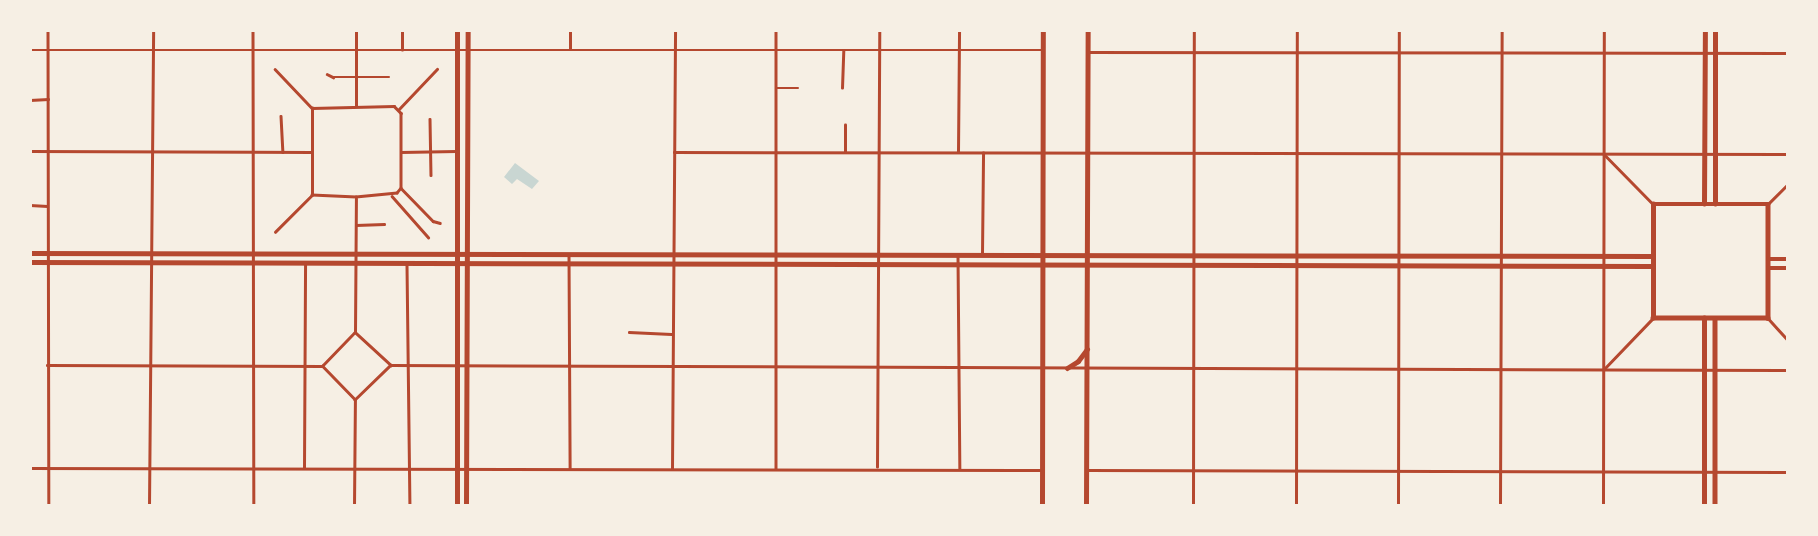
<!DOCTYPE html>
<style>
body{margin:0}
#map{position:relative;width:1818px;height:536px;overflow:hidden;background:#f6efe4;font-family:Manrope,sans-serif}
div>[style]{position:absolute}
.water>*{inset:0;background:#c9d6d2}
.minor>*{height:2.5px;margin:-1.25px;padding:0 1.25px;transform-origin:1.25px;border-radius:1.25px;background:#b5482f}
.secondary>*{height:4.5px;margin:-2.25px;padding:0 2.25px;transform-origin:2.25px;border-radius:2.25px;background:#b5482f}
.trunk>*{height:5px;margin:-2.5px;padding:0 2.5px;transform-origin:2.5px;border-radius:2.5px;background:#b5482f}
span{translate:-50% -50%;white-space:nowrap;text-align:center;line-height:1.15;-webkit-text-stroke:6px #f6efe4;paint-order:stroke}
.frame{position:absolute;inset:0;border:32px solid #f6efe4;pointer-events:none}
</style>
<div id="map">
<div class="water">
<div style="clip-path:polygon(515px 163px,539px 181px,532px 189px,517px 179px,512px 184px,504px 177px)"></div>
</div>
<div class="minor">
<div style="left:48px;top:30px;width:476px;rotate:89.9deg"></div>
<div style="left:253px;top:30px;width:476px;rotate:89.9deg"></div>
<div style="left:776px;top:30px;width:439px;rotate:90deg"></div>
<div style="left:570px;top:49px;width:19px;rotate:-90deg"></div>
<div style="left:30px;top:50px;width:1012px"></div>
<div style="left:402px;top:50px;width:20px;rotate:-90deg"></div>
<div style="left:1088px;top:52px;width:700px;rotate:0.08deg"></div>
<div style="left:275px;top:69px;width:54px;rotate:46.5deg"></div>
<div style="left:327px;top:74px;width:7px;rotate:27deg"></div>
<div style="left:333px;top:77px;width:56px"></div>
<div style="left:776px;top:88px;width:22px"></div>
<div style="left:842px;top:88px;width:37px;rotate:-88deg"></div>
<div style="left:30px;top:100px;width:18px;rotate:-3deg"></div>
<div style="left:356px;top:106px;width:76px;rotate:-90deg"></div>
<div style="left:394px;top:106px;width:10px;rotate:45deg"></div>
<div style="left:401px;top:113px;width:75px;rotate:90deg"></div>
<div style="left:401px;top:188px;width:6px;rotate:129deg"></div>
<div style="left:397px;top:193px;width:41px;rotate:174.4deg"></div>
<div style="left:356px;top:197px;width:44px;rotate:-177.4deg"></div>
<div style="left:312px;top:195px;width:87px;rotate:-90deg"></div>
<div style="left:312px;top:108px;width:82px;rotate:-1.4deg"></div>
<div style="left:399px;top:109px;width:55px;rotate:-46.5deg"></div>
<div style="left:281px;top:116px;width:36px;rotate:87deg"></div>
<div style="left:430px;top:119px;width:56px;rotate:89deg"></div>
<div style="left:30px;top:151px;width:280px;rotate:0.2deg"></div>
<div style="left:401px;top:152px;width:55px;rotate:-1deg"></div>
<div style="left:674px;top:152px;width:1114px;rotate:0.1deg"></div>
<div style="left:845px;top:152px;width:27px;rotate:-90deg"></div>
<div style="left:958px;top:152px;width:122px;rotate:-89.5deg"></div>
<div style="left:1604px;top:154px;width:70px;rotate:45.6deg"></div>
<div style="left:401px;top:188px;width:46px;rotate:45.9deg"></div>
<div style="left:433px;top:221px;width:7px;rotate:16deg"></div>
<div style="left:392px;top:196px;width:55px;rotate:48.7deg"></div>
<div style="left:1768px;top:204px;width:28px;rotate:-45deg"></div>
<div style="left:30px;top:205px;width:17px;rotate:3deg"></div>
<div style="left:356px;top:225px;width:28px;rotate:-2deg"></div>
<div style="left:275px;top:232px;width:52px;rotate:-45deg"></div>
<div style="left:569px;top:254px;width:214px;rotate:89.7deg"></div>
<div style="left:982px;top:254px;width:101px;rotate:-89.4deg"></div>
<div style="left:958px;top:256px;width:212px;rotate:89.5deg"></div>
<div style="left:407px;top:265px;width:241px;rotate:89.3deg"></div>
<div style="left:1768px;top:318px;width:30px;rotate:48deg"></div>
<div style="left:355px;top:332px;width:49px;rotate:42.5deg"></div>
<div style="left:391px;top:365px;width:50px;rotate:135.8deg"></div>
<div style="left:355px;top:400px;width:47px;rotate:-134.1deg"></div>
<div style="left:322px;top:366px;width:47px;rotate:-45.9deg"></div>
<div style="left:355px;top:332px;width:133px;rotate:-89.6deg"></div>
<div style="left:629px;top:332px;width:42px;rotate:2.7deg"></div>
<div style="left:47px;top:365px;width:275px;rotate:0.2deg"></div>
<div style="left:391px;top:365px;width:1397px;rotate:0.21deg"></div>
<div style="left:1604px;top:369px;width:71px;rotate:-46.1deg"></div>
<div style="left:877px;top:467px;width:437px;rotate:-89.7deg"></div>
<div style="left:30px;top:468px;width:1011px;rotate:0.11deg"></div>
<div style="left:304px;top:468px;width:203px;rotate:-89.7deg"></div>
<div style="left:672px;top:469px;width:439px;rotate:-89.6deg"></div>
<div style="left:1088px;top:470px;width:700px;rotate:0.16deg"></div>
<div style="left:149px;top:506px;width:476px;rotate:-89.5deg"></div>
<div style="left:354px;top:506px;width:105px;rotate:-89.5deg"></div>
<div style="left:1193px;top:506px;width:476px;rotate:-89.9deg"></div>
<div style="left:1296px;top:506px;width:476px;rotate:-89.9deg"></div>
<div style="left:1398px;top:506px;width:476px;rotate:-89.9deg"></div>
<div style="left:1500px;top:506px;width:476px;rotate:-89.8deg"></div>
<div style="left:1603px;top:506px;width:476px;rotate:-89.9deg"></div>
</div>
<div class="secondary">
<div style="left:1653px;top:204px;width:115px"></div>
<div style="left:1768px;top:204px;width:114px;rotate:90deg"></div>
<div style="left:1768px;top:318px;width:115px;rotate:180deg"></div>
<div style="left:1653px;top:318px;width:114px;rotate:-90deg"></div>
<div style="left:1704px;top:204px;width:174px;rotate:-89.7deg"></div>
<div style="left:1715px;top:204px;width:174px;rotate:-90deg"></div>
<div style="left:30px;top:253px;width:1623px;rotate:0.11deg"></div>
<div style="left:1768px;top:259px;width:20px"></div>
<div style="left:30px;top:262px;width:1623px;rotate:0.14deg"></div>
<div style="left:1768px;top:268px;width:20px"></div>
<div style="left:1715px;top:318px;width:188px;rotate:90deg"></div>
<div style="left:457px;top:506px;width:476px;rotate:-90deg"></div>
<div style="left:466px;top:506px;width:476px;rotate:-89.8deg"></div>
<div style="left:1704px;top:506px;width:188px;rotate:-90deg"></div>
</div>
<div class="trunk">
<div style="left:1067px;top:368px;width:13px;rotate:-32deg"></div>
<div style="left:1078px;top:361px;width:15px;rotate:-53deg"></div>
<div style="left:1042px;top:506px;width:476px;rotate:-89.9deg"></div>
<div style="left:1086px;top:506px;width:476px;rotate:-89.8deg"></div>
</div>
<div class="frame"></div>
</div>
